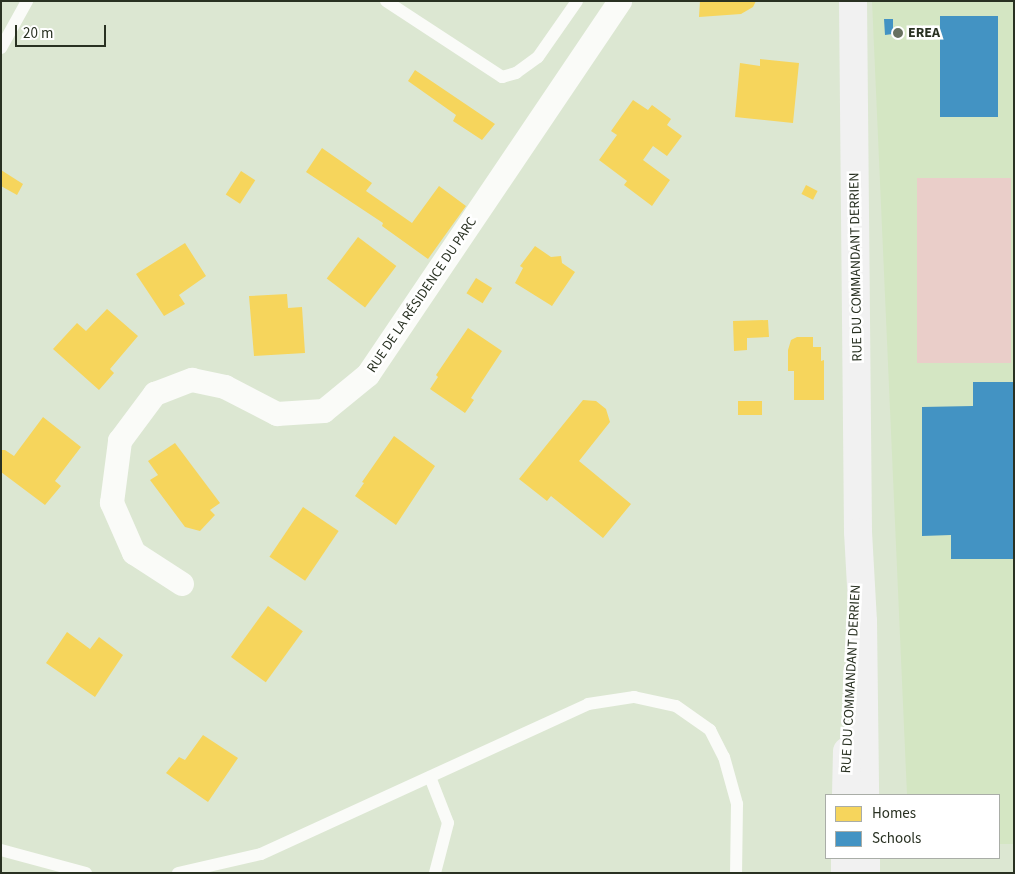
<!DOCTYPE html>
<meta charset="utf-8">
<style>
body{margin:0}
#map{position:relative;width:1015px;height:874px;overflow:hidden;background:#dce7d2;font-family:"Source Sans 3",sans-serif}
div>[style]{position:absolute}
.built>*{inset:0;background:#d4e6c3}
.green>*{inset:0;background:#eacec9;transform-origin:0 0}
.homes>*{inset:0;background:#f6d55c;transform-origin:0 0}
.schools>*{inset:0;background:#4393c3;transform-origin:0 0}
.service>*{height:12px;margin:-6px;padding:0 6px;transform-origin:6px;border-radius:6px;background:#fafbf8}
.minor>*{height:24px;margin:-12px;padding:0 12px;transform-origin:12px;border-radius:12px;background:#fafbf8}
.secondary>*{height:28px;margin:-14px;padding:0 14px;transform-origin:14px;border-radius:14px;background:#f1f1f1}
.dots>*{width:14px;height:14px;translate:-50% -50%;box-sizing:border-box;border:2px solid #fff;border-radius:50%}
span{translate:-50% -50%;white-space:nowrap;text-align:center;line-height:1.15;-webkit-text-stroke:5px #fff;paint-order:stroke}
.poi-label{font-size:14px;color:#293122;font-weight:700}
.left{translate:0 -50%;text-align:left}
.street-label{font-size:14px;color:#293122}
.frame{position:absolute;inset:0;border:2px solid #293122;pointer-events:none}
.legend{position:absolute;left:825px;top:794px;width:175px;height:65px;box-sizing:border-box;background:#fff;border:1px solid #a9ada7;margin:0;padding:6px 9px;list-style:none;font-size:15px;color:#293122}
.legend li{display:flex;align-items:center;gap:10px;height:25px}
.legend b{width:25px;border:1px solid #a9ada7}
.scale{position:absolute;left:15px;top:25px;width:91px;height:22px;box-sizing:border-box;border:2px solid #293122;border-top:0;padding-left:6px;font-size:15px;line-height:18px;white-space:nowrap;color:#293122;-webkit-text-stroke:4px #fff;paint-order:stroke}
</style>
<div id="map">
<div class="built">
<div style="clip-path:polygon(872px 1px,1014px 1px,1014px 844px,999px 844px,999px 795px,907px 795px)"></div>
</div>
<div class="green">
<div style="left:1011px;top:178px;width:185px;height:94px;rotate:90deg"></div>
</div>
<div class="homes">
<div style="clip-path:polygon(700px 1px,756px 1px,753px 7px,741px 14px,699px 17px)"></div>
<div style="clip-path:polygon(760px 59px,799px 63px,793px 123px,735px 117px,740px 63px,760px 66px)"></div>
<div style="clip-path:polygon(415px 70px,495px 124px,482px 140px,453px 121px,456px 115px,408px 81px)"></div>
<div style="clip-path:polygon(633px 100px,648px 110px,652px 105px,671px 119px,667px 125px,682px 136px,667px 156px,653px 146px,643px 160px,670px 180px,652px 206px,624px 185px,627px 181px,599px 160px,617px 135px,611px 131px)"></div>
<div style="clip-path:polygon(322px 148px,372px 183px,366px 191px,412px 223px,439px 186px,466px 206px,428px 259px,382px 226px,383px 223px,306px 172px)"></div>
<div style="clip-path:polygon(1px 170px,23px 184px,17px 195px,1px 186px)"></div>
<div style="left:241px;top:171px;width:17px;height:28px;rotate:33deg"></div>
<div style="left:806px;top:185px;width:13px;height:10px;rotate:27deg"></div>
<div style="left:358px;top:237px;width:48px;height:52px;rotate:37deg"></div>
<div style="clip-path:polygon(185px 243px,206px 276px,179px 295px,185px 304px,164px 316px,136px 274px)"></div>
<div style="clip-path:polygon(535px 246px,551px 257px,561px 256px,562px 263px,575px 272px,552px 306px,515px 283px,523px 268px,520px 266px)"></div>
<div style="left:476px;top:278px;width:19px;height:18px;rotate:32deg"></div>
<div style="clip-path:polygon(287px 294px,288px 308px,302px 307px,305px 353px,254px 356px,249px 296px)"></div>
<div style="clip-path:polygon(107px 309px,138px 336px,110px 369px,114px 373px,99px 390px,53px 349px,77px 323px,86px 331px)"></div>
<div style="clip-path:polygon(768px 320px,769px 337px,747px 338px,747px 350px,734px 351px,733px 321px)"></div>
<div style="clip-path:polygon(468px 328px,502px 351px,471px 398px,474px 400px,465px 413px,430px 389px,438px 377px,436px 375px)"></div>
<div style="clip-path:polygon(797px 337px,813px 337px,813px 347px,821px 347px,821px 361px,824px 360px,824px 400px,794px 400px,794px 371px,788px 371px,788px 350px,791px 340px)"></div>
<div style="clip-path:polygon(583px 400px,596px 401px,606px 409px,610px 422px,579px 461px,631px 504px,603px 538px,551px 496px,547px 501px,519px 479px)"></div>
<div style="left:738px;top:401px;width:24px;height:14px"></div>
<div style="clip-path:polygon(43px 417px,81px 447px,55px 481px,61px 486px,45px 505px,1px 472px,1px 450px,5px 450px,14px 456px)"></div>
<div style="clip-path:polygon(394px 436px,435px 466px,396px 525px,355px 496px,364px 483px,362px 482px)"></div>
<div style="clip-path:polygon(175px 443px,220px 503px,210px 510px,215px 515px,200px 531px,185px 527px,150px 480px,158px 475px,148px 461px)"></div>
<div style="left:303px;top:507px;width:43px;height:60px;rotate:34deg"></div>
<div style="left:268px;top:606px;width:43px;height:63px;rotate:36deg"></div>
<div style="clip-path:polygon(67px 632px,90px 649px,99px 637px,123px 655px,95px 697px,46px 663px)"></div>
<div style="clip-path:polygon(203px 735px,238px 758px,208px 802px,166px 773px,179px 757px,185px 760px)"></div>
</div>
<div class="schools">
<div style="left:940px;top:16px;width:58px;height:101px"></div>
<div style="clip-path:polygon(884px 19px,893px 19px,893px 34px,885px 35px)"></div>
<div style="clip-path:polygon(973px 382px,1014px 382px,1014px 559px,951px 559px,951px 535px,922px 536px,922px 407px,973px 406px)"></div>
</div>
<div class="service">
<div style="left:386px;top:1px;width:139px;rotate:33.2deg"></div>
<div style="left:502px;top:77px;width:15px;rotate:-16deg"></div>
<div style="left:516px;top:73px;width:27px;rotate:-36deg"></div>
<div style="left:538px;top:57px;width:68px;rotate:-55.1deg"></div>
<div style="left:1px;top:48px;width:54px;rotate:-61deg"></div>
<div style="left:430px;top:777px;width:49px;rotate:68.6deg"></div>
<div style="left:448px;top:823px;width:52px;rotate:104.6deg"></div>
<div style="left:1px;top:850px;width:88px;rotate:15.1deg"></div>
<div style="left:178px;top:873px;width:85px;rotate:-12.9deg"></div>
<div style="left:261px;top:854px;width:360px;rotate:-24.6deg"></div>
<div style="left:588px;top:704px;width:47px;rotate:-8.7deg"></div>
<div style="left:634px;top:697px;width:43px;rotate:12.1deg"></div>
<div style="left:676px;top:706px;width:42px;rotate:35.2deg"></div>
<div style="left:710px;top:730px;width:30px;rotate:63deg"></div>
<div style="left:724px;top:757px;width:49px;rotate:74.5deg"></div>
<div style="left:737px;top:804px;width:69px;rotate:90.8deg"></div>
</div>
<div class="minor">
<div style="left:182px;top:584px;width:57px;rotate:-147.1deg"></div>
<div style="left:134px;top:553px;width:55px;rotate:-113.7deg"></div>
<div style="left:112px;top:503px;width:63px;rotate:-82.6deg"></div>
<div style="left:120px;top:441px;width:59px;rotate:-53.3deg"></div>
<div style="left:155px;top:394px;width:40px;rotate:-21deg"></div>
<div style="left:192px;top:380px;width:34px;rotate:12deg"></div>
<div style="left:225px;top:387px;width:59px;rotate:27.4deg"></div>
<div style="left:277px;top:414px;width:47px;rotate:-3.7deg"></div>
<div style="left:324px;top:411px;width:57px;rotate:-39.3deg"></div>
<div style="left:368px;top:375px;width:451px;rotate:-56deg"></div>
</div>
<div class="secondary">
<div style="left:853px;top:1px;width:531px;rotate:89.46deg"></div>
<div style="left:858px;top:532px;width:89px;rotate:86.8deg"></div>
<div style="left:863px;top:621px;width:174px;rotate:89.3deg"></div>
<div style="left:846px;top:795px;width:44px;rotate:-88.7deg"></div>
<div style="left:845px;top:858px;width:15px;rotate:90deg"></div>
<div style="left:866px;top:858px;width:15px;rotate:90deg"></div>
</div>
<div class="dots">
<div style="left:898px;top:33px;background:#687160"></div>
</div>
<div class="poi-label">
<span class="left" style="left:908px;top:33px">EREA</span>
</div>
<div class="street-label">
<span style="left:856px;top:267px;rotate:-91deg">RUE DU COMMANDANT DERRIEN</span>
<span style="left:422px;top:295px;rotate:-56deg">RUE DE LA RÉSIDENCE DU PARC</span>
<span style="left:851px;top:679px;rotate:-87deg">RUE DU COMMANDANT DERRIEN</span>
</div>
<div class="frame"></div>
<ul class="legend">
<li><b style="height:14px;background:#f6d55c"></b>Homes</li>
<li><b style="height:14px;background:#4393c3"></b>Schools</li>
</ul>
<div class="scale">20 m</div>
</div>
